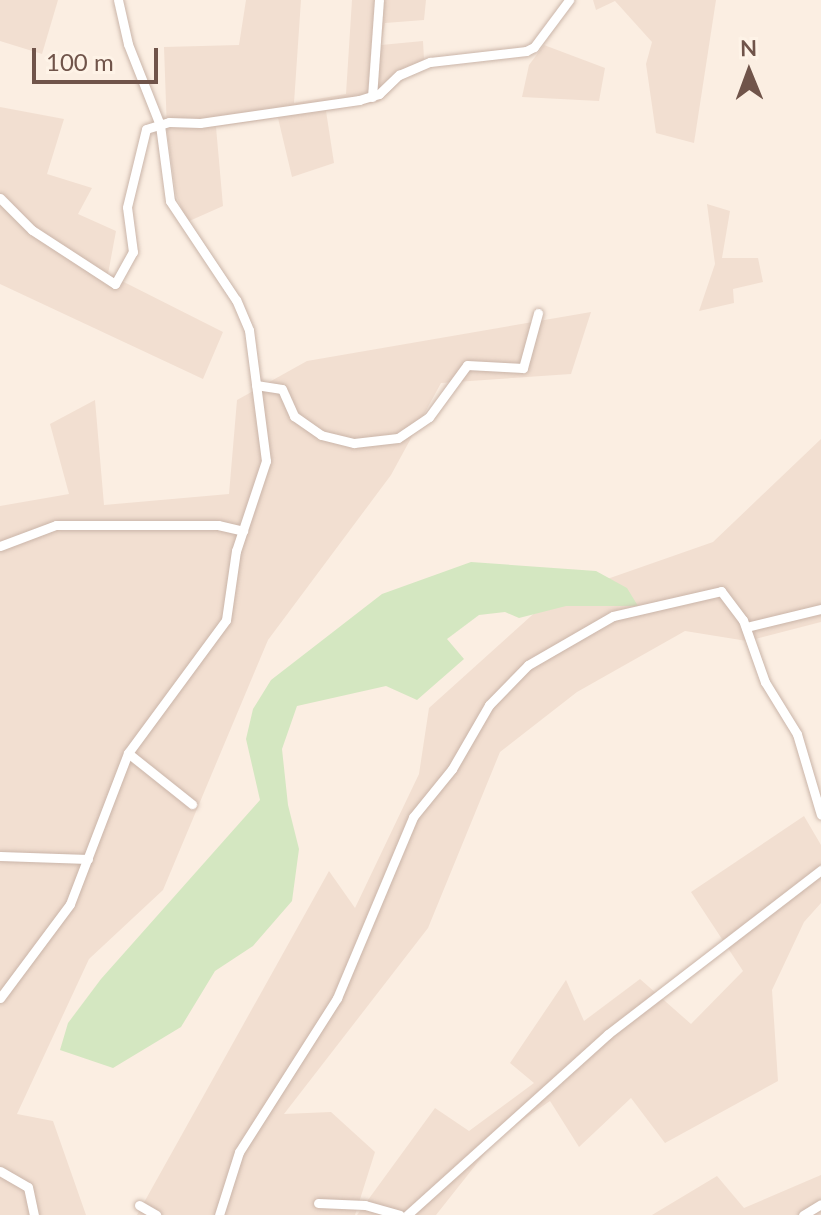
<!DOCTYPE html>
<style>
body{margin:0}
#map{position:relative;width:821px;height:1215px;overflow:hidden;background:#fbeee2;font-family:Lato,sans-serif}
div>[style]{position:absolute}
.residential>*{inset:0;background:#f2dfd1}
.green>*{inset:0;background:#d4e7c1}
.roads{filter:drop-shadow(0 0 2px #cab5a9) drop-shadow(0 0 2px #cab5a9)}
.minor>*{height:9px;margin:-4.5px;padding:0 4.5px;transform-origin:4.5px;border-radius:4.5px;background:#fff}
span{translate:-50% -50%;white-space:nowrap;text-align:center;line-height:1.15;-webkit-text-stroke:8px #fef3e7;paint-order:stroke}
.north{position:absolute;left:709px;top:32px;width:80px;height:80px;-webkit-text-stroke:6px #fef3e7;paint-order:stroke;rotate:359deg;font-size:22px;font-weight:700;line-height:32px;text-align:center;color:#70544a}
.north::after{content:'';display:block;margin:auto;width:28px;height:36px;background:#70544a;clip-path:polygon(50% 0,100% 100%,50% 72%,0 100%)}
.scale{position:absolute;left:32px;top:48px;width:126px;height:36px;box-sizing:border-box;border:4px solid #70544a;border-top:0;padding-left:10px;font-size:24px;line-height:28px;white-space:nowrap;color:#70544a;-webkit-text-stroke:6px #fef3e7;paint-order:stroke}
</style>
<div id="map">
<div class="residential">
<div style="clip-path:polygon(0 0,58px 0,42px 54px,0 41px)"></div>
<div style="clip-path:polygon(246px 0,301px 0,294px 103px,346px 94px,352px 0,426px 0,424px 20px,385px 23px,381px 45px,423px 41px,424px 59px,379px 102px,326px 111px,334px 163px,292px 177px,278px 118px,216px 127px,223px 206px,187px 222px,176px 195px,167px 131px,164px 47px,239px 45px)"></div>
<div style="clip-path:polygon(593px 0,716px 0,694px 143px,656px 133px,646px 64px,652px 42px,615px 1px,596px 10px)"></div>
<div style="clip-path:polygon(544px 45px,605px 68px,599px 101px,522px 97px,529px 65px)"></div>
<div style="clip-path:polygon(0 107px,64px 119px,47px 174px,92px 188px,78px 214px,116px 231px,108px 274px,223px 332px,203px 379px,0 284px)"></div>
<div style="clip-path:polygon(707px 204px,730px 211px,722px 258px,758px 258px,763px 282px,733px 289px,734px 303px,699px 311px,715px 264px)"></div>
<div style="clip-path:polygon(591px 312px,571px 374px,441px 383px,391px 475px,268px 640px,163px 890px,89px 959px,17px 1114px,53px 1121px,86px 1215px,0 1215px,0 506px,69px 494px,50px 424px,95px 400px,104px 505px,229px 494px,237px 400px,307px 361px)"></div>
<div style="clip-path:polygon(821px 439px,821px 622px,747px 641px,685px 631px,577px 692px,500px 752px,428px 928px,284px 1114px,331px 1112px,375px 1152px,355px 1215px,137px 1215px,329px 871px,355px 908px,419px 774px,429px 708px,550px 599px,713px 542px)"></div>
<div style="clip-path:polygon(804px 816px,821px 845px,821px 903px,804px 922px,772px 990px,778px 1081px,665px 1143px,631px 1098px,579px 1147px,550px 1101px,497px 1138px,436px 1215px,357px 1215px,435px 1108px,469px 1131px,534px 1083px,510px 1063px,566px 980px,584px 1021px,640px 979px,691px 1024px,743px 971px,691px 892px)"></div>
<div style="clip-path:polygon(821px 1175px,821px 1215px,652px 1215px,717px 1176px,744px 1208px)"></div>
</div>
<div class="green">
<div style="clip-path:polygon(471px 562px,596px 571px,627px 588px,638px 606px,566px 606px,519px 618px,505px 612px,479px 615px,447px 639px,464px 659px,417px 700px,386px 686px,297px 706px,282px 749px,288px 805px,299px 849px,292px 901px,253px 946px,215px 971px,181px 1027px,113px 1068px,60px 1050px,68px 1023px,101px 979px,260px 800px,246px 739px,253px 709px,271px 680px,382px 594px)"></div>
</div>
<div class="roads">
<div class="minor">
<div style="left:372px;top:97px;width:97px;rotate:-85.9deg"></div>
<div style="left:0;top:198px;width:45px;rotate:45deg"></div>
<div style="left:32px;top:230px;width:99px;rotate:33deg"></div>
<div style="left:115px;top:284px;width:37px;rotate:-61deg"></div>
<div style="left:133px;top:252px;width:45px;rotate:-97.6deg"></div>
<div style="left:127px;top:207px;width:80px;rotate:-76.3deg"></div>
<div style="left:146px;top:129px;width:24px;rotate:-17deg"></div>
<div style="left:169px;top:122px;width:31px;rotate:2deg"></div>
<div style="left:200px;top:123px;width:161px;rotate:-8.2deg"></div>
<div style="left:359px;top:100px;width:21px;rotate:-17deg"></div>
<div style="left:379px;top:94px;width:28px;rotate:-44deg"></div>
<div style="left:399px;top:75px;width:34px;rotate:-23deg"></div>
<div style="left:430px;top:62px;width:97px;rotate:-6.5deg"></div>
<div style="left:526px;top:51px;width:9px;rotate:-27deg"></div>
<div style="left:534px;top:47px;width:59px;rotate:-53.3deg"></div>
<div style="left:256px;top:385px;width:26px;rotate:9deg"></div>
<div style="left:282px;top:389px;width:30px;rotate:66deg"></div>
<div style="left:294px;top:416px;width:33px;rotate:35deg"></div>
<div style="left:321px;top:435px;width:34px;rotate:14deg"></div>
<div style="left:354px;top:443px;width:44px;rotate:-6.5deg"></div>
<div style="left:398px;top:438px;width:37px;rotate:-34deg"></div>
<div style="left:429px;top:417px;width:64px;rotate:-53.8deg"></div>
<div style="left:467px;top:365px;width:56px;rotate:3.1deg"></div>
<div style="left:523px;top:368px;width:57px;rotate:-74.7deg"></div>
<div style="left:0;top:546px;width:60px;rotate:-20.6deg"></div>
<div style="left:56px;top:525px;width:162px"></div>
<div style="left:218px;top:525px;width:26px;rotate:13deg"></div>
<div style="left:746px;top:627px;width:77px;rotate:-13.5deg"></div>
<div style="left:128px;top:753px;width:82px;rotate:38.6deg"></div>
<div style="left:0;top:856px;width:88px;rotate:2deg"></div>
<div style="left:0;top:998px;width:117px;rotate:-53.3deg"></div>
<div style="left:70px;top:904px;width:162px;rotate:-69deg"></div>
<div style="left:128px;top:753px;width:165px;rotate:-53.6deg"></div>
<div style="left:226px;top:620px;width:70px;rotate:-81.8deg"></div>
<div style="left:236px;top:551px;width:95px;rotate:-71.6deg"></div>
<div style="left:266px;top:461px;width:132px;rotate:-97.4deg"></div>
<div style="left:249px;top:330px;width:33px;rotate:-113deg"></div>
<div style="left:236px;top:300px;width:119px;rotate:-123.7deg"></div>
<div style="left:170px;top:201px;width:77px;rotate:-97.5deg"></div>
<div style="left:160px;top:125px;width:87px;rotate:-111.6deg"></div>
<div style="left:128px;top:44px;width:45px;rotate:-102.8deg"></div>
<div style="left:0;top:1171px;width:32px;rotate:30deg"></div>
<div style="left:28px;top:1187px;width:29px;rotate:78deg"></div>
<div style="left:318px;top:1203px;width:47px;rotate:2.4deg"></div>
<div style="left:365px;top:1205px;width:36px;rotate:16deg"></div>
<div style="left:139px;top:1205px;width:20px;rotate:30deg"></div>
<div style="left:219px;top:1215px;width:66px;rotate:-72.4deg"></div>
<div style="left:239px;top:1152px;width:183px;rotate:-57.5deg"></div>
<div style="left:337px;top:998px;width:196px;rotate:-67.2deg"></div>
<div style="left:413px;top:817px;width:62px;rotate:-50.9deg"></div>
<div style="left:452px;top:769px;width:74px;rotate:-60deg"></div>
<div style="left:489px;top:705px;width:56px;rotate:-45.7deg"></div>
<div style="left:528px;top:665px;width:98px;rotate:-30deg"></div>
<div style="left:613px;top:616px;width:111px;rotate:-13deg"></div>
<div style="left:721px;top:591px;width:36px;rotate:53deg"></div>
<div style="left:743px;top:620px;width:66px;rotate:70.5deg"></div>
<div style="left:765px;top:682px;width:61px;rotate:58.4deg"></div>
<div style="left:797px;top:734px;width:84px;rotate:73.5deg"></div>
<div style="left:407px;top:1215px;width:270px;rotate:-42deg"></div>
<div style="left:608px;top:1034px;width:269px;rotate:-37.6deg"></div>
<div style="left:803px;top:1215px;width:21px;rotate:-31deg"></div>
</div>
</div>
<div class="north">N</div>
<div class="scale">100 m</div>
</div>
